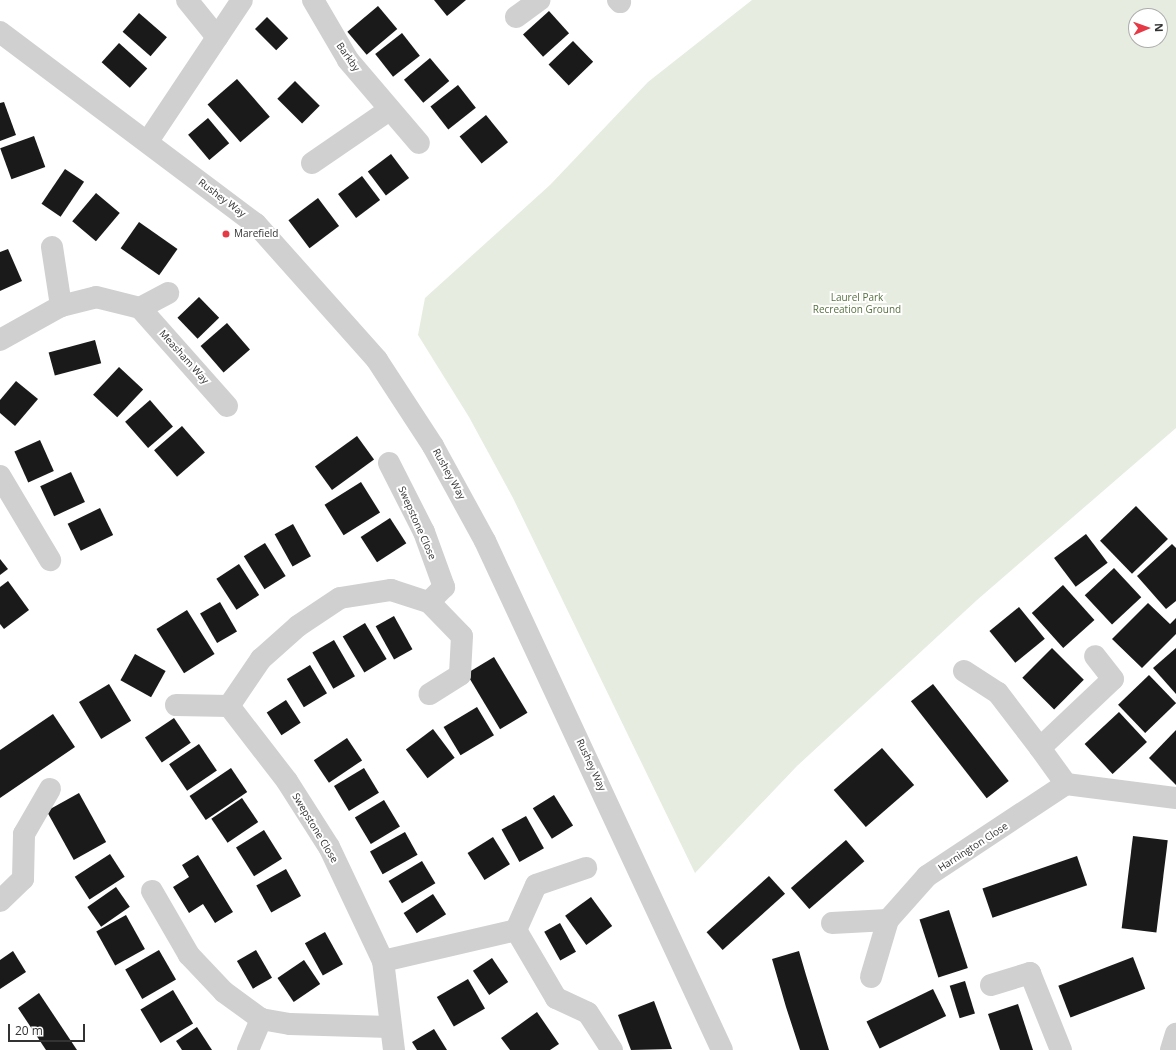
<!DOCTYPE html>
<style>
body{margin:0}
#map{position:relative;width:1176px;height:1050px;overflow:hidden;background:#fff;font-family:"Open Sans",sans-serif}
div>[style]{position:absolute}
.green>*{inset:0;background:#e6ecdf}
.building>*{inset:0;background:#1a1a1a;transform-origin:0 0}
.minor>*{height:22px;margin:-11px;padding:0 11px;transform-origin:11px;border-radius:11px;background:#d0d0d0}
.tertiary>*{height:22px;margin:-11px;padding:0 11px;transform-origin:11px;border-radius:11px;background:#d0d0d0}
.dots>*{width:11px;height:11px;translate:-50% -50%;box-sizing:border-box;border:2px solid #fff;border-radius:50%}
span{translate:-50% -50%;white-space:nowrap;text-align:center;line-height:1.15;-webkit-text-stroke:4px #fff;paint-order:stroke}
.street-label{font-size:10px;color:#333}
.poi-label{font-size:10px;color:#333}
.left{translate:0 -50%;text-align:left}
.park-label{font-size:10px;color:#56703f}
.north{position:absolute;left:1128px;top:8px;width:40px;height:40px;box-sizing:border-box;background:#fff;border:1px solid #adadad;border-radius:50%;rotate:88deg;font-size:11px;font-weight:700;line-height:16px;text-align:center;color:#333}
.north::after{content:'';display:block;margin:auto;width:14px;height:18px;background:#e63946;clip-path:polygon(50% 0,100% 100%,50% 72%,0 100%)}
.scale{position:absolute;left:8px;top:1024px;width:77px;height:18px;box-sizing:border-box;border:2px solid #333;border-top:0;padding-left:5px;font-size:12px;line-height:14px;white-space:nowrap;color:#333;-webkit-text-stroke:3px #fff;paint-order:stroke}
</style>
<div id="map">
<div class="green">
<div style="clip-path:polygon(evenodd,752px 0,1176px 0,1176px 428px,977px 600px,797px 766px,695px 873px,513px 498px,469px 417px,418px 335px,425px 298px,550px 185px,648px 82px,752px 0,1136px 16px,1160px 16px,1160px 40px,1136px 40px,1136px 16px)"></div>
</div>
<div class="building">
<div style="clip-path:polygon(434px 0,466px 0,447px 16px)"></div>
<div style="left:378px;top:6px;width:30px;height:40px;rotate:50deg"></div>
<div style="left:549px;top:11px;width:30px;height:35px;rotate:48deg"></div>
<div style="left:139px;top:13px;width:37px;height:25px;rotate:41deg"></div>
<div style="left:267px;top:17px;width:30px;height:17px;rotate:45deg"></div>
<div style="left:402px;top:33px;width:29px;height:34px;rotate:52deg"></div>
<div style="left:573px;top:41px;width:29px;height:34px;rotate:46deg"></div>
<div style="left:119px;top:43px;width:38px;height:26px;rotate:42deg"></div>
<div style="left:430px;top:58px;width:30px;height:34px;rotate:50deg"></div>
<div style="left:237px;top:79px;width:50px;height:39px;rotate:49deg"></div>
<div style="left:295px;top:81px;width:35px;height:25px;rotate:45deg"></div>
<div style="left:458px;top:85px;width:29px;height:35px;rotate:52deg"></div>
<div style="clip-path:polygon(4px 102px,16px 135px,0 141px,0 103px)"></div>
<div style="left:486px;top:115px;width:35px;height:34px;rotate:51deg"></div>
<div style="left:208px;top:118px;width:33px;height:26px;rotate:50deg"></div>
<div style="left:34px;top:136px;width:33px;height:36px;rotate:70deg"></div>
<div style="left:391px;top:154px;width:30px;height:29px;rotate:53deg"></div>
<div style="left:65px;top:169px;width:23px;height:42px;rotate:34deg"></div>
<div style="left:362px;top:176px;width:30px;height:30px;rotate:53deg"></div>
<div style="left:96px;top:193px;width:31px;height:37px;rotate:40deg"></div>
<div style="left:318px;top:198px;width:35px;height:37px;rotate:53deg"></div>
<div style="left:139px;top:222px;width:47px;height:32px;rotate:35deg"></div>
<div style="clip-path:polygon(8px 249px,22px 281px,0 291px,0 252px)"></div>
<div style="left:199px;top:297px;width:29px;height:30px;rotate:46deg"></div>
<div style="left:227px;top:323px;width:35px;height:35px;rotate:49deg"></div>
<div style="left:95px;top:340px;width:24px;height:48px;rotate:75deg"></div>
<div style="left:119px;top:367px;width:33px;height:38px;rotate:43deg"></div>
<div style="clip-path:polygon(16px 381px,38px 399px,15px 426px,0 413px,0 400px)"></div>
<div style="left:150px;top:400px;width:35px;height:33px;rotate:49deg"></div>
<div style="left:182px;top:426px;width:35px;height:37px;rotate:49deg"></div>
<div style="left:357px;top:436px;width:29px;height:52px;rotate:54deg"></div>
<div style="left:40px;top:440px;width:34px;height:28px;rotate:66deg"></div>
<div style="left:71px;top:472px;width:33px;height:34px;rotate:65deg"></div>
<div style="left:361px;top:482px;width:36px;height:43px;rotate:58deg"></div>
<div style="left:1136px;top:506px;width:46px;height:50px;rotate:46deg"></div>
<div style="left:100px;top:508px;width:30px;height:36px;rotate:64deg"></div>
<div style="left:390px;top:518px;width:30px;height:35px;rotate:57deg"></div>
<div style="left:293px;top:524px;width:37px;height:21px;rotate:61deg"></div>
<div style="left:1086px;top:534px;width:36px;height:40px;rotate:53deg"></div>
<div style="left:265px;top:543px;width:39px;height:25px;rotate:58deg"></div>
<div style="clip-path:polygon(1172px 544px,1176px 548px,1176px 601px,1166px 609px,1137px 576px)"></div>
<div style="clip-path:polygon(0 559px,8px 569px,0 575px)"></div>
<div style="left:239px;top:564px;width:37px;height:27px;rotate:57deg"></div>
<div style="left:1114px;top:568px;width:40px;height:40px;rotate:47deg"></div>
<div style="clip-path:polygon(8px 581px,29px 610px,4px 629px,0 624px,0 587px)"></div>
<div style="left:1063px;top:585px;width:47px;height:42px;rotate:48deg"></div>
<div style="left:220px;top:602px;width:34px;height:23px;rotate:60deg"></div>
<div style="clip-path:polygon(1148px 603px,1170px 624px,1176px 618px,1176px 634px,1142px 668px,1112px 639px)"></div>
<div style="left:1019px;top:607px;width:41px;height:38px;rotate:51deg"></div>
<div style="left:187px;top:610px;width:52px;height:36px;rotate:58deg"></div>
<div style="left:394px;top:616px;width:38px;height:21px;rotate:61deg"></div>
<div style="left:365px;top:623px;width:42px;height:26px;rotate:59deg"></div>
<div style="left:334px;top:640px;width:42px;height:25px;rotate:60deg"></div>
<div style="left:1052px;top:648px;width:45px;height:42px;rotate:45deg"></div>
<div style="clip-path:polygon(1176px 648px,1176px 694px,1153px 668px)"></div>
<div style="left:135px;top:654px;width:35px;height:30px;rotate:29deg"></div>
<div style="left:494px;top:657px;width:65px;height:32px;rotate:59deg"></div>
<div style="left:310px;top:665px;width:33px;height:27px;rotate:59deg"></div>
<div style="left:1149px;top:675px;width:39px;height:43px;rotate:46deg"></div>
<div style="left:109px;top:684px;width:43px;height:35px;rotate:59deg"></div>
<div style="left:933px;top:684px;width:123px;height:28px;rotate:52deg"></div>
<div style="left:286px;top:700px;width:27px;height:23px;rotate:57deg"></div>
<div style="left:477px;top:707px;width:33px;height:39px;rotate:59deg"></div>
<div style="left:1119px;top:712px;width:41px;height:47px;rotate:47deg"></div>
<div style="clip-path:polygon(53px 714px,75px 747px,0 798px,0 750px)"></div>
<div style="left:174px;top:718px;width:30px;height:35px;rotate:56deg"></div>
<div style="left:433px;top:729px;width:36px;height:34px;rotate:53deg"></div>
<div style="clip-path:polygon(1176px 730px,1176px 785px,1149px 758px)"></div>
<div style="left:347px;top:738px;width:27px;height:40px;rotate:56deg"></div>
<div style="left:199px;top:744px;width:32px;height:36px;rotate:56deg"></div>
<div style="left:882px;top:748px;width:49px;height:64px;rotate:49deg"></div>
<div style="left:231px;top:768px;width:29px;height:50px;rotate:56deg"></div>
<div style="left:364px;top:768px;width:29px;height:35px;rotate:59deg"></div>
<div style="left:79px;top:793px;width:56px;height:37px;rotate:61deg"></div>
<div style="left:554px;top:795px;width:36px;height:25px;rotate:58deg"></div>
<div style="left:242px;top:798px;width:29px;height:37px;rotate:56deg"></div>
<div style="left:384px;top:800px;width:31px;height:34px;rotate:59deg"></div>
<div style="left:526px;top:816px;width:37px;height:28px;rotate:61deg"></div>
<div style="left:264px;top:830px;width:34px;height:33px;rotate:58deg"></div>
<div style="left:405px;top:832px;width:26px;height:40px;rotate:61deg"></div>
<div style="left:1133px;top:836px;width:35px;height:93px;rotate:7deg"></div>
<div style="left:493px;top:837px;width:32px;height:30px;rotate:58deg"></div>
<div style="left:846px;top:840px;width:28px;height:73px;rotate:49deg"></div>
<div style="left:110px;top:854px;width:27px;height:42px;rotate:57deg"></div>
<div style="clip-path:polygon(198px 855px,233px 912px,215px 923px,203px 904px,189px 913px,173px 887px,189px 877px,182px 865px)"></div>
<div style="left:1077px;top:856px;width:31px;height:100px;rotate:71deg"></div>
<div style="left:422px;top:861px;width:26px;height:39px;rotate:59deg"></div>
<div style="left:286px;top:869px;width:31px;height:34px;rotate:61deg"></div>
<div style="left:769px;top:876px;width:24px;height:84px;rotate:48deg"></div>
<div style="left:116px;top:887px;width:24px;height:35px;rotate:55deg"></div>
<div style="left:433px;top:894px;width:24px;height:35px;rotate:57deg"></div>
<div style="left:591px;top:897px;width:36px;height:32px;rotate:54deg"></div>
<div style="left:949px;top:910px;width:61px;height:31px;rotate:72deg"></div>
<div style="left:126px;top:915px;width:39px;height:34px;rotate:61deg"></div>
<div style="left:560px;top:923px;width:33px;height:18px;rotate:61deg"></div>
<div style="left:325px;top:932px;width:37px;height:23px;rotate:61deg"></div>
<div style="left:159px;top:950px;width:34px;height:39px;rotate:60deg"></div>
<div style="left:256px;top:950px;width:32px;height:22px;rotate:60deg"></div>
<div style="clip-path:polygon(13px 951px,26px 972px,0 989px,0 960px)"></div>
<div style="clip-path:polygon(799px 951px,806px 975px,829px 1050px,800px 1050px,786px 1007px,772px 959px)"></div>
<div style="left:1133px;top:957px;width:34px;height:80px;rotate:69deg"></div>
<div style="left:492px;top:958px;width:29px;height:23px;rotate:56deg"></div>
<div style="left:304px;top:960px;width:29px;height:32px;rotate:56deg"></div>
<div style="left:468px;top:979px;width:34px;height:36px;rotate:60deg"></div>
<div style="left:965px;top:981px;width:34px;height:16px;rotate:73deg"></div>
<div style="left:933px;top:989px;width:30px;height:74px;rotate:64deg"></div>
<div style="left:173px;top:990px;width:39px;height:38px;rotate:59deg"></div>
<div style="clip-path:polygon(39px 993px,77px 1050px,46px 1050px,18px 1008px)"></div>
<div style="clip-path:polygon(654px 1001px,672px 1049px,631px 1050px,618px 1015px)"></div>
<div style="clip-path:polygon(1018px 1004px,1033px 1050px,1000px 1050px,988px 1014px)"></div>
<div style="clip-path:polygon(537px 1012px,559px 1044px,550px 1050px,510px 1050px,501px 1038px)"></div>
<div style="clip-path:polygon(197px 1027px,212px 1050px,182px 1050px,176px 1041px)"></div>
<div style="clip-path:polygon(434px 1029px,447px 1050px,417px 1050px,412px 1042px)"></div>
</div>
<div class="minor">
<div style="left:187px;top:0;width:48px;rotate:51deg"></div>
<div style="left:313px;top:0;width:69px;rotate:59.7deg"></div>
<div style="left:348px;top:60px;width:109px;rotate:49.5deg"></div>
<div style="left:618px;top:0;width:3px;rotate:45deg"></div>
<div style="left:516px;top:17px;width:29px;rotate:-36deg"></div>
<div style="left:148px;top:141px;width:169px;rotate:-56.3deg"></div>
<div style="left:312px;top:163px;width:93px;rotate:-34.5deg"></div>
<div style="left:52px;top:247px;width:60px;rotate:81.3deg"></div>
<div style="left:140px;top:308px;width:32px;rotate:-28deg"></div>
<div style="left:0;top:340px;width:70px;rotate:-29.1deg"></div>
<div style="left:61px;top:306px;width:36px;rotate:-14deg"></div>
<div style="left:96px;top:297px;width:45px;rotate:14deg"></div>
<div style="left:140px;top:308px;width:131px;rotate:48.4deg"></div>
<div style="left:389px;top:463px;width:77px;rotate:63.1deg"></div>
<div style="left:424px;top:532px;width:59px;rotate:70deg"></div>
<div style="left:444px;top:587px;width:21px;rotate:135deg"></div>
<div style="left:0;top:476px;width:98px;rotate:59.2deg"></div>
<div style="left:964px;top:671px;width:40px;rotate:32.9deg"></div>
<div style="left:998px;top:693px;width:69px;rotate:52.6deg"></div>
<div style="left:176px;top:705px;width:53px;rotate:1.1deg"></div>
<div style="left:1066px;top:784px;width:44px;rotate:-125.8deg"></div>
<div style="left:1040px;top:748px;width:100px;rotate:-43.4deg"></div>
<div style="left:1113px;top:679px;width:29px;rotate:-128deg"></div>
<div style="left:152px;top:891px;width:74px;rotate:60deg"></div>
<div style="left:189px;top:955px;width:51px;rotate:46.6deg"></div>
<div style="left:224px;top:992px;width:46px;rotate:36.1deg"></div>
<div style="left:261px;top:1019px;width:29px;rotate:10deg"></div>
<div style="left:290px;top:1024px;width:99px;rotate:1.7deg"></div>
<div style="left:0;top:901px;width:32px;rotate:-44deg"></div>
<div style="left:23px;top:879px;width:45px;rotate:-88.7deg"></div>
<div style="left:24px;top:834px;width:52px;rotate:-60deg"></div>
<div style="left:832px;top:923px;width:56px;rotate:-3.1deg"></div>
<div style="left:888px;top:920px;width:59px;rotate:-48.4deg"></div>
<div style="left:927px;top:876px;width:167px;rotate:-33.5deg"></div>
<div style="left:1066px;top:784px;width:111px;rotate:7.3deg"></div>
<div style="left:516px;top:930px;width:49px;rotate:-66deg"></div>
<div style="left:536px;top:885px;width:53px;rotate:-18.8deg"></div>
<div style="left:383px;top:961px;width:137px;rotate:-13.1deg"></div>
<div style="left:516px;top:930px;width:79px;rotate:59.5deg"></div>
<div style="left:556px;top:998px;width:35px;rotate:25deg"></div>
<div style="left:588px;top:1013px;width:44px;rotate:57deg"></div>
<div style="left:871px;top:977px;width:59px;rotate:-73.4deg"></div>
<div style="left:991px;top:985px;width:41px;rotate:-17.1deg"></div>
<div style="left:1030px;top:973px;width:83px;rotate:68.1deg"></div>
<div style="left:248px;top:1050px;width:34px;rotate:-67deg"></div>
<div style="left:394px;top:1050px;width:90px;rotate:-97deg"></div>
<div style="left:383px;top:961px;width:126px;rotate:-115.3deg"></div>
<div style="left:329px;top:847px;width:78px;rotate:-122.5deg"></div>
<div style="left:287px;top:781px;width:95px;rotate:-127.7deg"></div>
<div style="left:229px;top:706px;width:57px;rotate:-55.8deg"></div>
<div style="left:261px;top:659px;width:50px;rotate:-41.7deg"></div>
<div style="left:298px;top:626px;width:50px;rotate:-33.7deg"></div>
<div style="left:340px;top:598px;width:52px;rotate:-8.9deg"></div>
<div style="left:391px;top:590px;width:40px;rotate:18deg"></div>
<div style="left:429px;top:602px;width:47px;rotate:45.9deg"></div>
<div style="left:462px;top:636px;width:39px;rotate:93deg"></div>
<div style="left:460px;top:675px;width:36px;rotate:148deg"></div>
<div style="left:1171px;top:1050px;width:17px;rotate:-73deg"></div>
</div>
<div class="tertiary">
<div style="left:0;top:32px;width:320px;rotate:36.9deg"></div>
<div style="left:256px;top:224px;width:182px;rotate:48.3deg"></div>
<div style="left:377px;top:360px;width:103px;rotate:56.9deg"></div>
<div style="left:433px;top:446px;width:108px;rotate:61.3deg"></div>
<div style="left:485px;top:541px;width:561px;rotate:65.03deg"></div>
</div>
<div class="dots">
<div style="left:226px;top:234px;background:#e63946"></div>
</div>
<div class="street-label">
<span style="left:348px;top:57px;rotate:55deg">Barkby</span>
<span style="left:222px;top:198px;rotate:37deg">Rushey Way</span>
<span style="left:184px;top:357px;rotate:48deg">Measham Way</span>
<span style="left:449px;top:474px;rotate:61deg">Rushey Way</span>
<span style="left:417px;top:523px;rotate:66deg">Swepstone Close</span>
<span style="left:591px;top:765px;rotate:65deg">Rushey Way</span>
<span style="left:315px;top:828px;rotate:59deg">Swepstone Close</span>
<span style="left:973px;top:847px;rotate:-33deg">Harnington Close</span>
</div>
<div class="poi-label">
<span class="left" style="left:234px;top:234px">Marefield</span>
</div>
<div class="park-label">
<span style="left:857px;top:303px">Laurel Park<br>Recreation Ground</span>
</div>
<div class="north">N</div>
<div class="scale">20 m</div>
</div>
